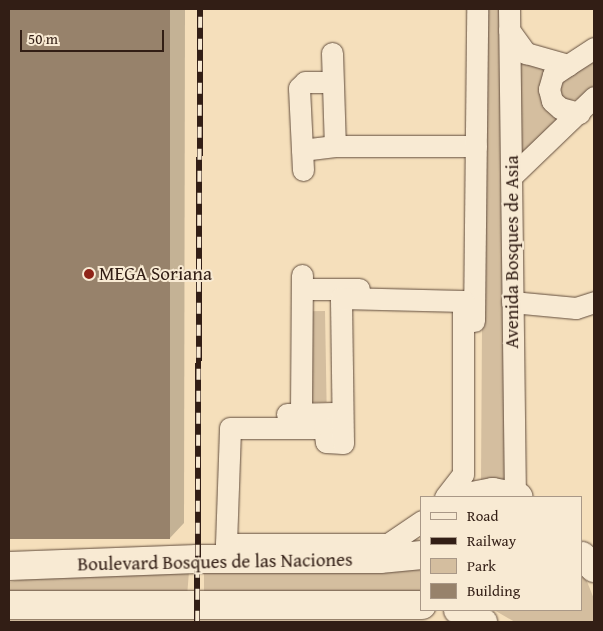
<!DOCTYPE html>
<style>
body{margin:0}
#map{position:relative;width:603px;height:631px;overflow:hidden;background:#f5dfbb;font-family:"Gentium Book Plus",serif}
div>[style]{position:absolute}
.green>*{inset:0;background:#d4be9f;transform-origin:0 0}
.shadow>*{inset:0;background:#0003}
.building>*{inset:0;background:#97826b;transform-origin:0 0}
.roads{filter:drop-shadow(0 0 1px #634e3e) drop-shadow(0 0 1px #634e3e)}
.street>*{height:21px;margin:-10.5px;padding:0 10.5px;transform-origin:10.5px;border-radius:10.5px;background:#f8ead3}
.secondary>*{height:28px;margin:-14px;padding:0 14px;transform-origin:14px;border-radius:14px;background:#f8ead3}
.rail>*{height:5.5px;margin-top:-2.75px;transform-origin:0;background:repeating-linear-gradient(90deg,#f8ead3 0 11px,#321e15 0 22px);box-sizing:border-box;border-block:1px solid #321e15}
.dots>*{width:14px;height:14px;translate:-50% -50%;box-sizing:border-box;border:2px solid #f8ead3;border-radius:50%}
span{translate:-50% -50%;white-space:nowrap;text-align:center;line-height:1.15;-webkit-text-stroke:4px #f8ead3;paint-order:stroke}
.street-label{font-size:19px;color:#321e15}
.poi-label{font-size:19px;color:#321e15}
.left{translate:0 -50%;text-align:left}
.frame{position:absolute;inset:0;border:10px solid #321e15;pointer-events:none}
.legend{position:absolute;left:420px;top:496px;width:162px;height:115px;box-sizing:border-box;background:#f8ead3;border:1px solid #a99887;margin:0;padding:6px 9px;list-style:none;font-size:15px;color:#321e15}
.legend li{display:flex;align-items:center;gap:10px;height:25px}
.legend b{width:25px;border:1px solid #a99887}
.scale{position:absolute;left:20px;top:30px;width:144px;height:22px;box-sizing:border-box;border:2px solid #321e15;border-top:0;padding-left:6px;font-size:15px;line-height:18px;white-space:nowrap;color:#321e15;-webkit-text-stroke:4px #f8ead3;paint-order:stroke}
</style>
<div id="map">
<div class="green">
<div style="clip-path:polygon(484px 9px,505px 9px,506px 487px,481px 484px)"></div>
<div style="clip-path:polygon(527px 60px,547px 67px,560px 119px,517px 157px,517px 62px)"></div>
<div style="clip-path:polygon(594px 61px,594px 85px,579px 99px,564px 101px,557px 92px,562px 74px,586px 67px)"></div>
<div style="left:325px;top:311px;width:91px;height:18px;rotate:89deg"></div>
<div style="left:422px;top:564px;width:31px;height:218px;rotate:90deg"></div>
<div style="clip-path:polygon(582px 569px,594px 599px,594px 622px,515px 622px,494px 610px,582px 610px)"></div>
<div style="clip-path:polygon(189px 572px,187px 596px,9px 594px,9px 582px,47px 575px)"></div>
</div>
<div class="shadow">
<div style="clip-path:polygon(9px 9px,185px 9px,184px 523px,169px 539px,9px 538px)"></div>
</div>
<div class="building">
<div style="left:9px;top:9px;width:161px;height:530px"></div>
</div>
<div class="roads">
<div class="street">
<div style="left:509px;top:9px;width:485px;rotate:89.3deg"></div>
<div style="left:509px;top:30px;width:29px;rotate:54deg"></div>
<div style="left:526px;top:53px;width:44px;rotate:15.9deg"></div>
<div style="left:568px;top:65px;width:31px;rotate:-33deg"></div>
<div style="left:332px;top:53px;width:93px;rotate:88.2deg"></div>
<div style="left:568px;top:65px;width:18px;rotate:146deg"></div>
<div style="left:553px;top:75px;width:15px;rotate:106deg"></div>
<div style="left:549px;top:89px;width:12px;rotate:76deg"></div>
<div style="left:552px;top:101px;width:11px;rotate:41deg"></div>
<div style="left:560px;top:108px;width:20px;rotate:15deg"></div>
<div style="left:302px;top:150px;width:33px;rotate:-7deg"></div>
<div style="left:335px;top:146px;width:141px"></div>
<div style="left:303px;top:170px;width:82px;rotate:-92.8deg"></div>
<div style="left:299px;top:88px;width:8px;rotate:-45deg"></div>
<div style="left:305px;top:82px;width:27px"></div>
<div style="left:512px;top:176px;width:114px;rotate:-43.9deg"></div>
<div style="left:302px;top:289px;width:57px"></div>
<div style="left:512px;top:302px;width:64px;rotate:5.4deg"></div>
<div style="left:576px;top:308px;width:19px;rotate:-18deg"></div>
<div style="left:474px;top:321px;width:312px;rotate:-89.4deg"></div>
<div style="left:301px;top:412px;width:137px;rotate:-89.6deg"></div>
<div style="left:287px;top:414px;width:47px;rotate:-1.2deg"></div>
<div style="left:422px;top:521px;width:41px;rotate:145.9deg"></div>
<div style="left:388px;top:544px;width:162px;rotate:180deg"></div>
<div style="left:226px;top:544px;width:116px;rotate:-88deg"></div>
<div style="left:230px;top:428px;width:94px"></div>
<div style="left:324px;top:428px;width:14px;rotate:82deg"></div>
<div style="left:326px;top:442px;width:17px;rotate:3deg"></div>
<div style="left:343px;top:443px;width:145px;rotate:-90.8deg"></div>
<div style="left:341px;top:298px;width:122px;rotate:1.4deg"></div>
<div style="left:463px;top:301px;width:173px;rotate:90deg"></div>
<div style="left:463px;top:474px;width:29px;rotate:128deg"></div>
</div>
<div class="secondary">
<div style="left:467px;top:497px;width:26px;rotate:-11deg"></div>
<div style="left:493px;top:492px;width:26px;rotate:11deg"></div>
<div style="left:582px;top:556px;width:17px;rotate:45deg"></div>
<div style="left:9px;top:566px;width:188px;rotate:-2.1deg"></div>
<div style="left:197px;top:559px;width:183px"></div>
<div style="left:380px;top:559px;width:42px;rotate:-5.4deg"></div>
<div style="left:9px;top:605px;width:413px"></div>
<div style="left:458px;top:610px;width:28px;rotate:26deg"></div>
</div>
</div>
<div class="rail">
<div style="left:197px;top:622px;width:613px;rotate:-89.72deg"></div>
</div>
<div class="dots">
<div style="left:89px;top:274px;background:#8f2418"></div>
</div>
<div class="street-label">
<span style="left:512px;top:252px;rotate:-90deg">Avenida Bosques de Asia</span>
<span style="left:215px;top:562px;rotate:-1deg">Boulevard Bosques de las Naciones</span>
</div>
<div class="poi-label">
<span class="left" style="left:99px;top:274px">MEGA Soriana</span>
</div>
<div class="frame"></div>
<ul class="legend">
<li><b style="height:6px;background:#f8ead3"></b>Road</li>
<li><b style="height:6px;background:#321e15"></b>Railway</li>
<li><b style="height:14px;background:#d4be9f"></b>Park</li>
<li><b style="height:14px;background:#97826b"></b>Building</li>
</ul>
<div class="scale">50 m</div>
</div>
